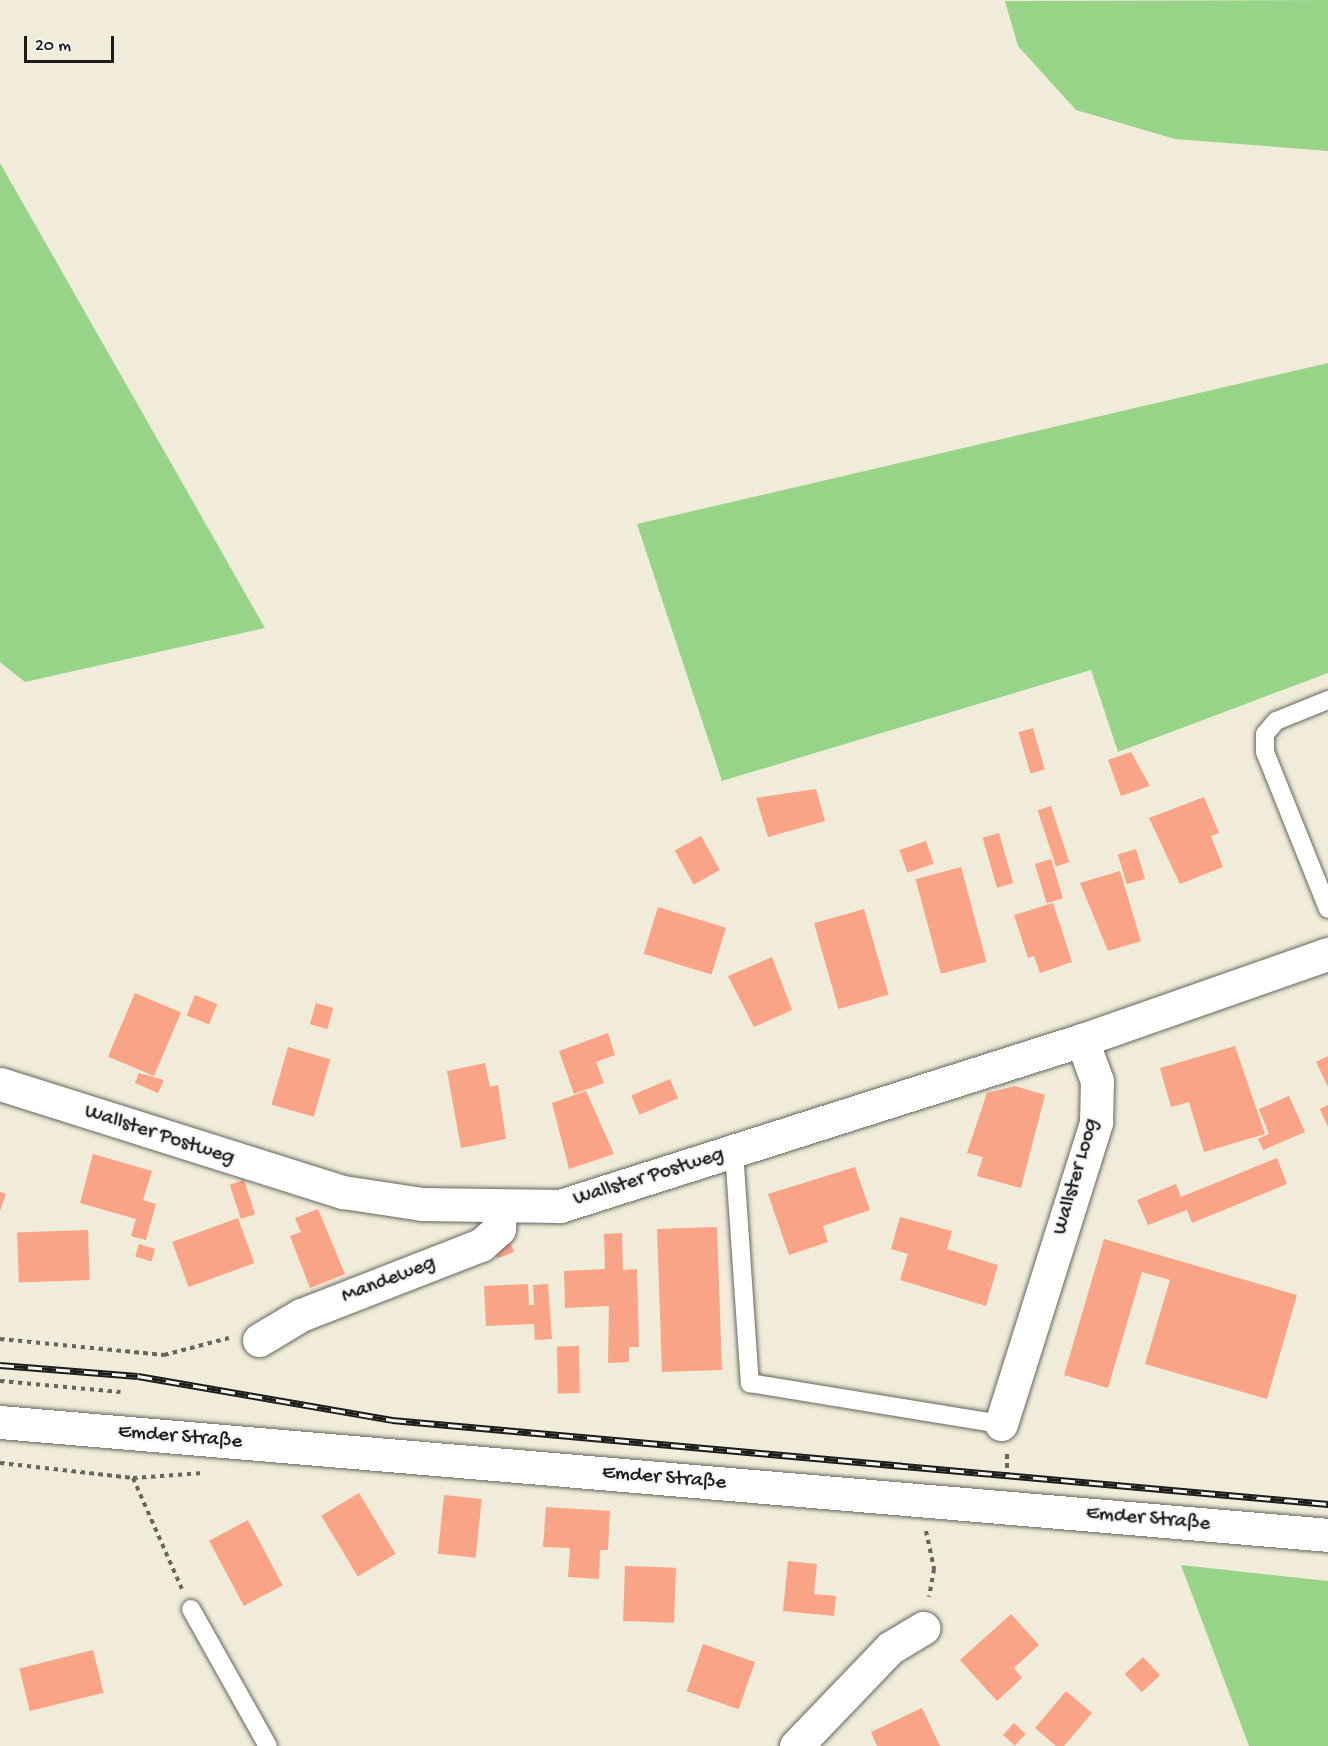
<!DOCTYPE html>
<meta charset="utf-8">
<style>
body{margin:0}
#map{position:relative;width:1328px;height:1746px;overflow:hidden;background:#f0ecd9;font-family:"Gochi Hand",sans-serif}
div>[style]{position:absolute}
.green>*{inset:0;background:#98d488}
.building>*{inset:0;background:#f9a387;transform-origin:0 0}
.path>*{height:4px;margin-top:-2px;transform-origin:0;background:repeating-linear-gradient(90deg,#66655e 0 4.5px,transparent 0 9px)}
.roads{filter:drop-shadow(0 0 2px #66655e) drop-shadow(0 0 2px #66655e)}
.service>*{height:18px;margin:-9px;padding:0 9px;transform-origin:9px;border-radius:9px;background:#fff}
.minor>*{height:33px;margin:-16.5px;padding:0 16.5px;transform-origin:16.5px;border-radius:16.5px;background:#fff}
.primary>*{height:33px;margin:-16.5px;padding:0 16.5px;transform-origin:16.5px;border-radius:16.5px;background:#fff}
.rail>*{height:7px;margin-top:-3.5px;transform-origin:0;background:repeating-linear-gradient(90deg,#f6f6f2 0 14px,#1c1c1c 0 28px);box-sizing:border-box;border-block:2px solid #1c1c1c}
span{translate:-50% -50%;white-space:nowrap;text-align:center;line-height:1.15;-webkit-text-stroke:4.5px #f6f6f2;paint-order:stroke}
.street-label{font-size:21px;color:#1c1c1c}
.scale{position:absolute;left:24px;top:36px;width:90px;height:27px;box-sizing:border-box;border:3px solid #1c1c1c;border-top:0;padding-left:8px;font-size:18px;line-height:21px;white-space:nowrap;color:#1c1c1c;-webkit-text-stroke:4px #f6f6f2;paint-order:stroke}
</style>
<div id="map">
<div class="green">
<div style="clip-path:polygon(1328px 0,1328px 151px,1175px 139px,1076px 110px,1018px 46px,1005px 1px)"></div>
<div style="clip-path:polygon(0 163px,265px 628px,25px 682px,0 662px)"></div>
<div style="clip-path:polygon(1328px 363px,1328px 673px,1118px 752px,1091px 670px,722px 781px,637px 524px)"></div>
<div style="clip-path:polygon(1181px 1565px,1328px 1581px,1328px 1746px,1249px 1746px)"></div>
</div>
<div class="building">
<div style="left:1033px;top:728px;width:43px;height:15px;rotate:74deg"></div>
<div style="clip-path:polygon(1131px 752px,1150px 786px,1121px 796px,1108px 760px)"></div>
<div style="clip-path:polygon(816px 789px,825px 821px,768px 837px,756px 798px)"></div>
<div style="clip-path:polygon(1204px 797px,1219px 833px,1211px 836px,1223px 867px,1180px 884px,1149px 818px)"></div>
<div style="left:1051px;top:806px;width:59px;height:14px;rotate:72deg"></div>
<div style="left:999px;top:833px;width:52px;height:17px;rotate:74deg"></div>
<div style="left:701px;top:836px;width:39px;height:30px;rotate:61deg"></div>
<div style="left:926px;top:841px;width:24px;height:28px;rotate:71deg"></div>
<div style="left:1136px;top:849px;width:31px;height:19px;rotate:73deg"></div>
<div style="left:1051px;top:859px;width:41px;height:17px;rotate:73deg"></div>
<div style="left:961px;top:867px;width:98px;height:47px;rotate:75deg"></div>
<div style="clip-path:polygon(1120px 871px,1141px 941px,1108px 951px,1080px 883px)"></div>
<div style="clip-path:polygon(1053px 903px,1072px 962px,1040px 973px,1034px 956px,1028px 958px,1014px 915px)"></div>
<div style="left:658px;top:907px;width:71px;height:49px;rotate:17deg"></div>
<div style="left:864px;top:909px;width:89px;height:52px;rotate:74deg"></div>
<div style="clip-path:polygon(772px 957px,792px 1010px,754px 1027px,728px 976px)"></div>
<div style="left:135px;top:993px;width:50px;height:69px;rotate:23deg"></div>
<div style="left:195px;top:995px;width:24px;height:22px;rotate:22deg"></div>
<div style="left:316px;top:1003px;width:18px;height:22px;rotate:16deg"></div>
<div style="clip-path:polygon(608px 1033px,615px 1055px,596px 1062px,604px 1083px,574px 1094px,559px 1051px)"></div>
<div style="clip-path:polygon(1235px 1046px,1265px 1134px,1204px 1152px,1189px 1102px,1171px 1107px,1160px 1068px)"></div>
<div style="left:288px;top:1047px;width:44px;height:60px;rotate:16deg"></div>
<div style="clip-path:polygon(1328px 1056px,1328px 1087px,1316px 1062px)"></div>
<div style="clip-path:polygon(485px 1063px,490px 1087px,498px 1085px,506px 1139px,461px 1148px,447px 1071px)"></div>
<div style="clip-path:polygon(139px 1073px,164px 1080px,158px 1093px,135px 1083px)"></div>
<div style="left:670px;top:1079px;width:21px;height:42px;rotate:67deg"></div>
<div style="clip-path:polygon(1015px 1086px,1045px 1095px,1021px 1188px,977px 1176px,983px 1157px,967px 1153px,987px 1093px)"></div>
<div style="clip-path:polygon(586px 1091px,614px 1154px,569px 1169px,552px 1103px)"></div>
<div style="clip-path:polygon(1289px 1096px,1305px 1132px,1263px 1150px,1258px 1139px,1269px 1134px,1259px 1109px)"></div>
<div style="clip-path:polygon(1328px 1105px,1328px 1127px,1320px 1109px)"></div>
<div style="clip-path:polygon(93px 1154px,152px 1171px,143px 1200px,156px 1204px,146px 1240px,131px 1236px,136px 1219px,80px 1203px)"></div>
<div style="clip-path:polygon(1277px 1158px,1287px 1184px,1192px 1223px,1187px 1210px,1148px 1225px,1137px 1200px,1176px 1184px,1181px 1197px)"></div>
<div style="clip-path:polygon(855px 1167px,870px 1210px,823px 1226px,828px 1242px,789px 1255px,768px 1194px)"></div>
<div style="left:244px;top:1180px;width:36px;height:15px;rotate:72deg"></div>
<div style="clip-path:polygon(0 1192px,6px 1194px,0 1211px)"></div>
<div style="clip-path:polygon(318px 1209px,345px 1274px,310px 1288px,290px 1236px,301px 1232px,295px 1218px)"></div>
<div style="clip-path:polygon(900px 1217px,952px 1231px,947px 1249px,998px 1265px,986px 1306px,900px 1280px,908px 1254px,891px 1249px)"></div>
<div style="left:238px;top:1218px;width:48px;height:70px;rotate:70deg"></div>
<div style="left:717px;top:1227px;width:143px;height:60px;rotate:88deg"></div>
<div style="left:88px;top:1230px;width:50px;height:71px;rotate:88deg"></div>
<div style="clip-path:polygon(622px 1233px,623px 1270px,637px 1269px,639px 1347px,629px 1347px,629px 1362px,608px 1363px,609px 1306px,565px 1308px,564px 1271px,605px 1269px,604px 1234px)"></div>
<div style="clip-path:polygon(1104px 1239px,1297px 1295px,1267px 1399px,1145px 1364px,1170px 1280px,1142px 1272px,1108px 1388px,1064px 1375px)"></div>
<div style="left:510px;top:1241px;width:12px;height:18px;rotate:70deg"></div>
<div style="left:139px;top:1244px;width:17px;height:13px;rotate:17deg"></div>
<div style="clip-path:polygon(528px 1284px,529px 1305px,534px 1305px,533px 1285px,548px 1284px,552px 1339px,535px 1340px,534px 1324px,486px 1326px,484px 1286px)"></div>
<div style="left:579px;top:1346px;width:47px;height:22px;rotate:89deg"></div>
<div style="left:359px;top:1493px;width:71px;height:44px;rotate:59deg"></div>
<div style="left:444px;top:1495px;width:38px;height:59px;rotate:6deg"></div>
<div style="clip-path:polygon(546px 1507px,610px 1511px,608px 1550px,600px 1550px,599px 1579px,568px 1577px,570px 1548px,543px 1547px)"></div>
<div style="left:248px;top:1520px;width:74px;height:44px;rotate:62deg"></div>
<div style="clip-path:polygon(788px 1561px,817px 1564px,814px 1594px,836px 1596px,834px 1616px,783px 1611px)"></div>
<div style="left:625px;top:1566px;width:51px;height:55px;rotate:2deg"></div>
<div style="clip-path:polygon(1011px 1614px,1039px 1645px,1014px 1668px,1022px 1678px,997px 1701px,960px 1660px)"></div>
<div style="left:703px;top:1644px;width:55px;height:50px;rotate:19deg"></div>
<div style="left:93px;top:1650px;width:44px;height:76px;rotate:76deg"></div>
<div style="left:1143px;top:1657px;width:25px;height:25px;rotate:47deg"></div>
<div style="clip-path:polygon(1066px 1691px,1092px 1713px,1064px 1746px,1056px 1746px,1035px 1728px)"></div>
<div style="clip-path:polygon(922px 1708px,940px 1746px,877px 1746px,871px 1732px)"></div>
<div style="left:1014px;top:1723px;width:16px;height:16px;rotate:43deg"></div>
</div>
<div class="path">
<div style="left:0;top:1339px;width:165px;rotate:5.6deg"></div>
<div style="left:164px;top:1355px;width:67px;rotate:-14.7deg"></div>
<div style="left:0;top:1381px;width:121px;rotate:5.2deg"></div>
<div style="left:0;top:1463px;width:134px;rotate:6.4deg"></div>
<div style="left:133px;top:1478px;width:70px;rotate:-4.1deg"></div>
<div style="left:1007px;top:1477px;width:23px;rotate:-90deg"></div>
<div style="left:133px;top:1478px;width:121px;rotate:66.2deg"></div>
<div style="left:926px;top:1531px;width:39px;rotate:78deg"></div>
<div style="left:934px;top:1569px;width:28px;rotate:100deg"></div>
</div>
<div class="roads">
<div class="service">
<div style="left:1328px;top:700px;width:56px;rotate:158deg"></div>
<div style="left:1276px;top:721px;width:17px;rotate:130deg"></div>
<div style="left:1265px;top:734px;width:18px;rotate:90deg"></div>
<div style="left:1265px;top:752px;width:169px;rotate:68.1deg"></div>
<div style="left:734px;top:1151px;width:233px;rotate:86.1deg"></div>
<div style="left:750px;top:1383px;width:254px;rotate:9.3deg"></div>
<div style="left:191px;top:1609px;width:157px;rotate:60.7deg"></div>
</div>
<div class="minor">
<div style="left:0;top:1084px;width:360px;rotate:17.5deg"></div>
<div style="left:343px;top:1192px;width:80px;rotate:8.6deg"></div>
<div style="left:422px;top:1204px;width:138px;rotate:0.8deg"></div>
<div style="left:560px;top:1206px;width:548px;rotate:-17.64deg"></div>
<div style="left:1082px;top:1040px;width:261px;rotate:-19.3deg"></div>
<div style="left:259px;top:1340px;width:49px;rotate:-30.8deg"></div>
<div style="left:301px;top:1315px;width:193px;rotate:-21.3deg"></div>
<div style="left:481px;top:1245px;width:24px;rotate:-42deg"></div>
<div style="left:499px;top:1229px;width:21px;rotate:-87deg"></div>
<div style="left:1001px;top:1424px;width:317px;rotate:-72.5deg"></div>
<div style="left:1096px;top:1122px;width:41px;rotate:-88.6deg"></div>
<div style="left:1097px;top:1081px;width:44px;rotate:-110.1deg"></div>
<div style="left:796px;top:1746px;width:136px;rotate:-46.2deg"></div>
<div style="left:890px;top:1648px;width:39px;rotate:-31deg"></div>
</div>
<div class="primary">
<div style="left:0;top:1422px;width:1333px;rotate:4.86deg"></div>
</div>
</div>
<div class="rail">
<div style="left:0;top:1365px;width:138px;rotate:4.6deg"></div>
<div style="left:138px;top:1376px;width:258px;rotate:9.8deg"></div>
<div style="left:392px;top:1420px;width:940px;rotate:5.13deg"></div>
</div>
<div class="street-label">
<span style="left:159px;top:1136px;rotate:18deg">Wallster Postweg</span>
<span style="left:1077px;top:1177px;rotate:-74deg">Wallster Loog</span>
<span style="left:649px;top:1178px;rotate:-17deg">Wallster Postweg</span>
<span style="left:389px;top:1281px;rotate:-21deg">Mandeweg</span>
<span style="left:180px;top:1438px;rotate:5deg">Emder Straße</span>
<span style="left:664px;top:1479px;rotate:5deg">Emder Straße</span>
<span style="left:1148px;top:1520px;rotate:5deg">Emder Straße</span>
</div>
<div class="scale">20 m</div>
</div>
